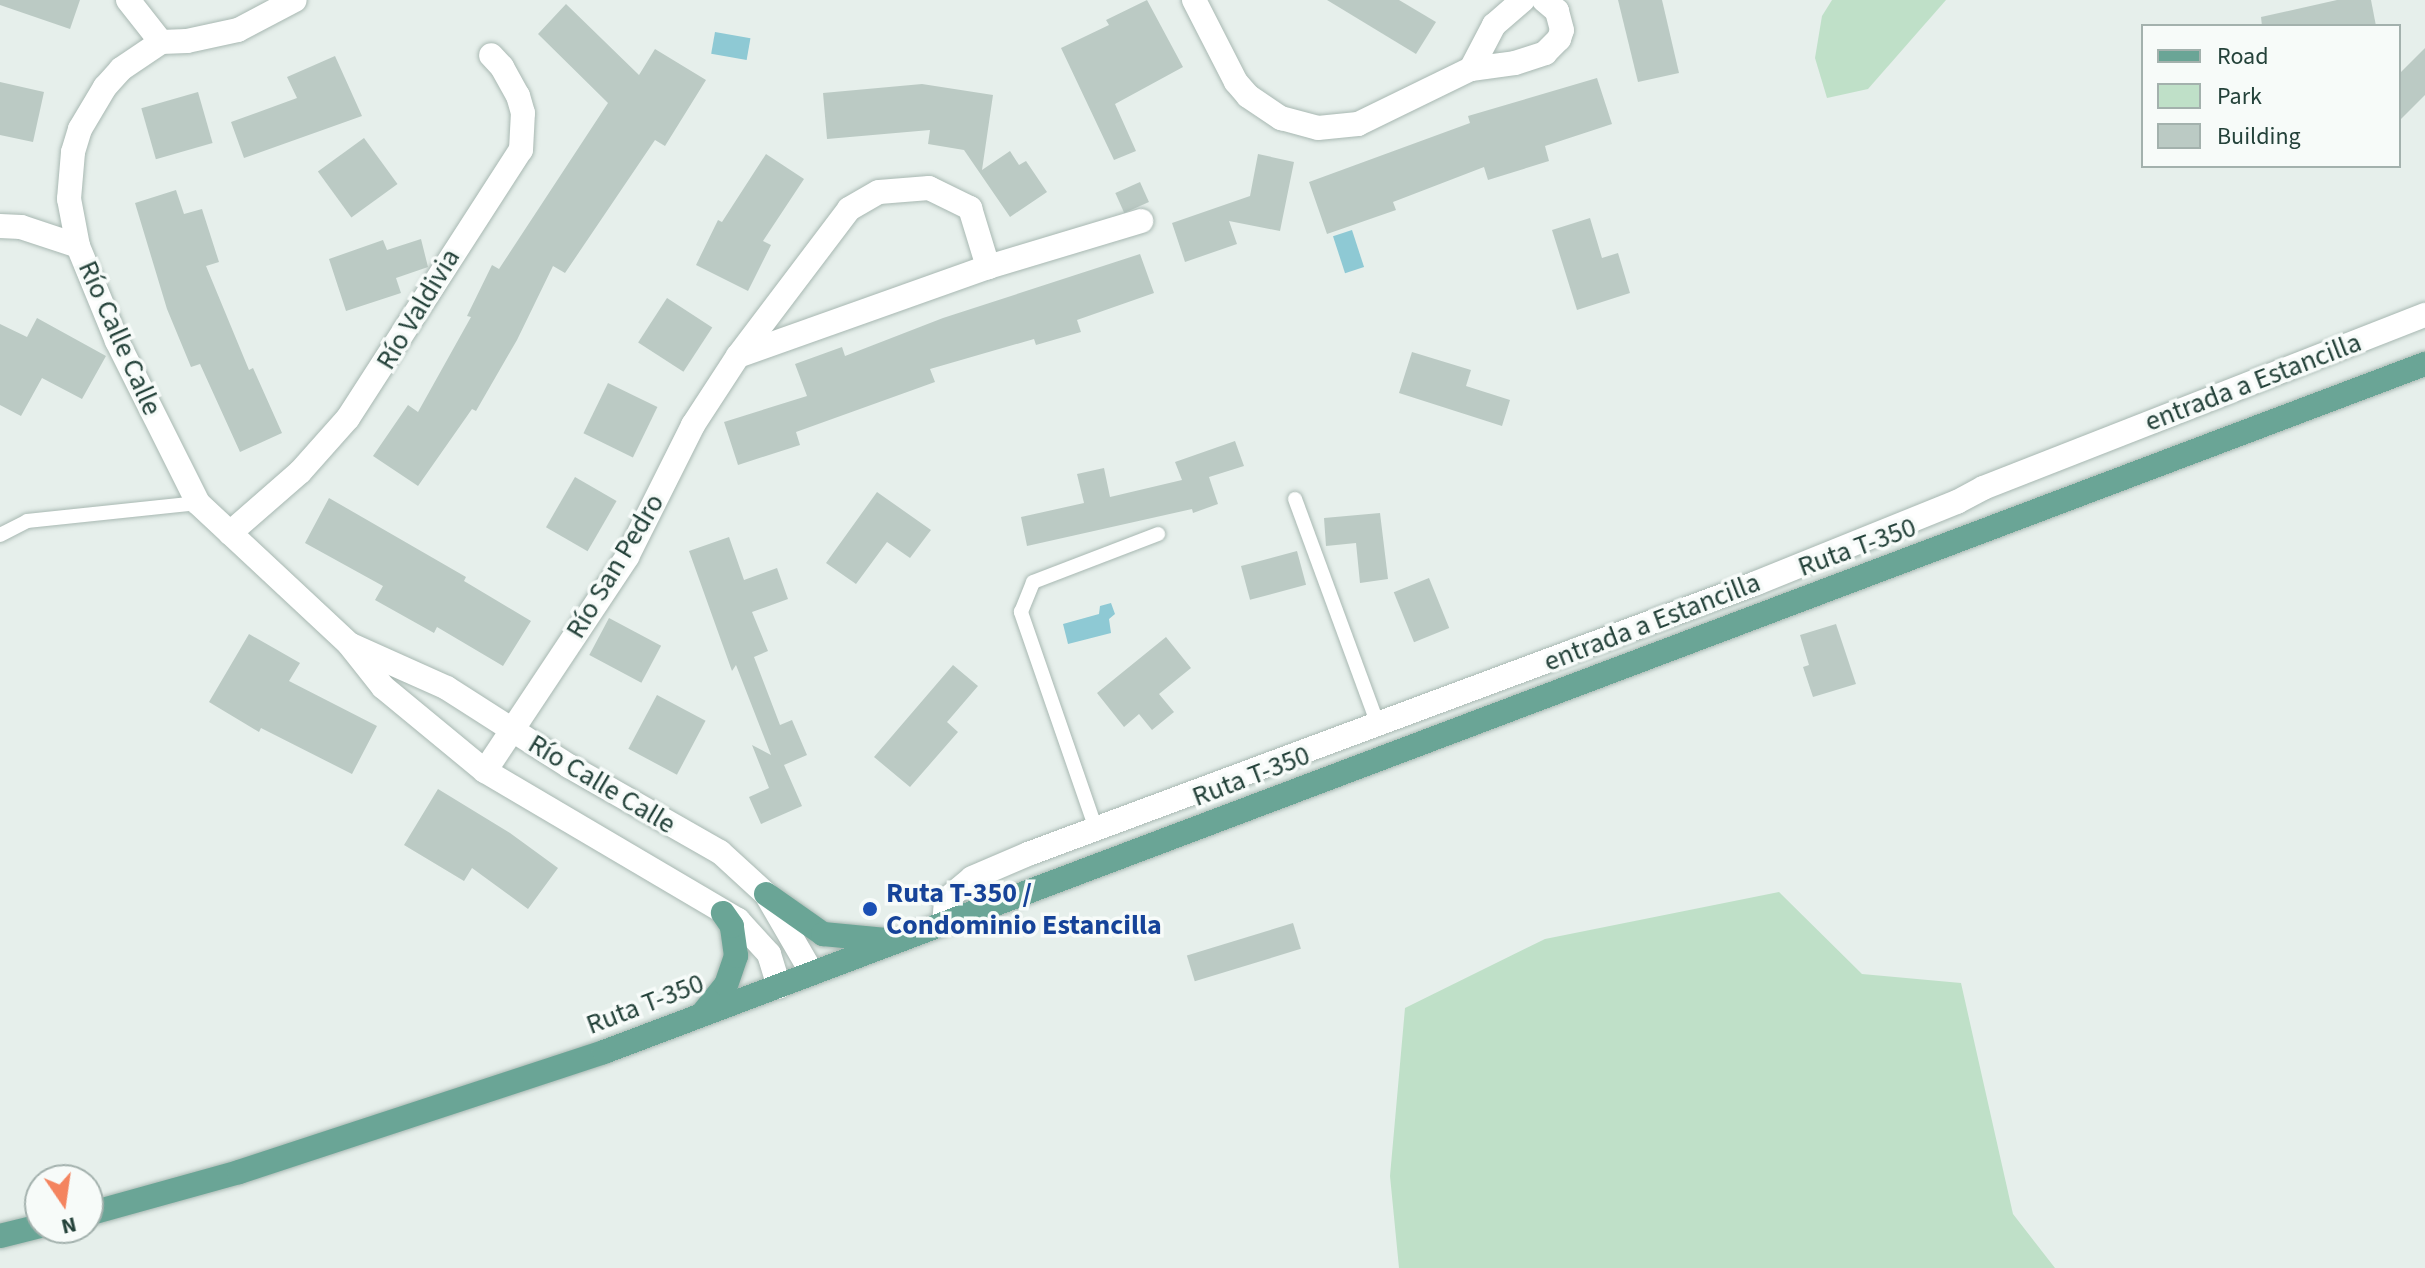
<!DOCTYPE html>
<meta charset="utf-8">
<style>
body{margin:0}
#map{position:relative;width:2425px;height:1268px;overflow:hidden;background:#e6efeb;font-family:"Source Sans 3",sans-serif}
div>[style]{position:absolute}
.green>*{inset:0;background:#bfe0c8}
.water>*{inset:0;background:#8ec9d4;transform-origin:0 0}
.building>*{inset:0;background:#bbcac4;transform-origin:0 0}
.roads{filter:drop-shadow(0 0 2px #a8b8b2) drop-shadow(0 0 2px #a8b8b2)}
.service>*{height:14px;margin:-7px;padding:0 7px;transform-origin:7px;border-radius:7px;background:#fff}
.minor>*{height:24px;margin:-12px;padding:0 12px;transform-origin:12px;border-radius:12px;background:#fff}
.primary>*{height:24px;margin:-12px;padding:0 12px;transform-origin:12px;border-radius:12px;background:#6aa596}
.dots>*{width:22px;height:22px;translate:-50% -50%;box-sizing:border-box;border:4px solid #f7fbf9;border-radius:50%}
span{translate:-50% -50%;white-space:nowrap;text-align:center;line-height:1.15;-webkit-text-stroke:7px #f7fbf9;paint-order:stroke}
.street-label{font-size:28px;color:#24423a}
.transit-label{font-size:28px;color:#164399;font-weight:700}
.left{translate:0 -50%;text-align:left}
.legend{position:absolute;left:2141px;top:24px;width:260px;height:144px;box-sizing:border-box;background:#f7fbf9;border:2px solid #a3b1ad;margin:0;padding:10px 14px;list-style:none;font-size:24px;color:#24423a}
.legend li{display:flex;align-items:center;gap:16px;height:40px}
.legend b{width:40px;border:2px solid #a3b1ad}
.north{position:absolute;left:24px;top:1164px;width:80px;height:80px;box-sizing:border-box;background:#f7fbf9;border:2px solid #a3b1ad;border-radius:50%;rotate:167deg;font-size:22px;font-weight:700;line-height:32px;text-align:center;color:#24423a}
.north::after{content:'';display:block;margin:auto;width:28px;height:36px;background:#f4845f;clip-path:polygon(50% 0,100% 100%,50% 72%,0 100%)}
</style>
<div id="map">
<div class="green">
<div style="clip-path:polygon(1832px 0,1946px 0,1868px 89px,1827px 98px,1815px 58px,1822px 16px)"></div>
<div style="clip-path:polygon(1779px 892px,1862px 974px,1961px 983px,2013px 1214px,2055px 1268px,1399px 1268px,1390px 1176px,1405px 1008px,1545px 939px)"></div>
</div>
<div class="water">
<div style="left:715px;top:32px;width:36px;height:22px;rotate:10deg"></div>
<div style="left:1352px;top:230px;width:39px;height:20px;rotate:72deg"></div>
<div style="clip-path:polygon(1111px 603px,1115px 614px,1109px 619px,1111px 633px,1068px 644px,1063px 624px,1099px 614px,1100px 606px)"></div>
</div>
<div class="building">
<div style="clip-path:polygon(0 0,80px 0,70px 29px,0 5px)"></div>
<div style="clip-path:polygon(1147px 0,1183px 67px,1115px 104px,1136px 151px,1114px 160px,1061px 48px,1109px 25px,1106px 20px)"></div>
<div style="clip-path:polygon(1327px 0,1399px 0,1436px 22px,1416px 54px)"></div>
<div style="clip-path:polygon(1618px 0,1662px 0,1679px 73px,1638px 82px)"></div>
<div style="clip-path:polygon(2337px 0,2371px 0,2376px 26px,2262px 26px,2261px 17px)"></div>
<div style="clip-path:polygon(566px 4px,639px 75px,655px 49px,706px 80px,665px 146px,655px 140px,565px 273px,553px 266px,517px 340px,476px 411px,472px 409px,418px 486px,373px 456px,408px 405px,418px 412px,471px 317px,467px 316px,492px 265px,499px 269px,608px 103px,538px 34px)"></div>
<div style="clip-path:polygon(2425px 48px,2425px 95px,2399px 121px,2399px 74px)"></div>
<div style="clip-path:polygon(335px 56px,362px 116px,244px 158px,231px 122px,297px 98px,287px 77px)"></div>
<div style="clip-path:polygon(1597px 78px,1612px 124px,1545px 146px,1549px 161px,1488px 180px,1484px 167px,1393px 202px,1396px 210px,1327px 234px,1309px 182px,1470px 123px,1468px 116px)"></div>
<div style="clip-path:polygon(0 82px,44px 92px,33px 142px,0 135px)"></div>
<div style="clip-path:polygon(922px 84px,993px 95px,982px 170px,1010px 151px,1019px 165px,1026px 161px,1047px 192px,1010px 217px,964px 150px,928px 144px,930px 130px,827px 139px,823px 93px)"></div>
<div style="left:198px;top:92px;width:53px;height:59px;rotate:74deg"></div>
<div style="left:364px;top:138px;width:57px;height:57px;rotate:54deg"></div>
<div style="clip-path:polygon(766px 154px,804px 179px,763px 241px,771px 245px,748px 291px,696px 265px,718px 220px,722px 222px)"></div>
<div style="clip-path:polygon(1258px 154px,1294px 162px,1280px 231px,1229px 221px,1237px 244px,1185px 262px,1172px 223px,1250px 196px)"></div>
<div style="left:1140px;top:182px;width:22px;height:27px;rotate:66deg"></div>
<div style="clip-path:polygon(176px 190px,184px 214px,202px 209px,219px 262px,206px 266px,249px 370px,253px 368px,282px 433px,240px 452px,200px 364px,191px 367px,167px 309px,135px 203px)"></div>
<div style="clip-path:polygon(1590px 218px,1602px 258px,1618px 253px,1630px 293px,1577px 310px,1552px 230px)"></div>
<div style="clip-path:polygon(421px 239px,428px 267px,396px 278px,401px 293px,346px 311px,329px 259px,383px 240px,387px 250px)"></div>
<div style="clip-path:polygon(1140px 254px,1154px 293px,1077px 320px,1081px 332px,1036px 345px,1034px 339px,930px 369px,935px 382px,796px 432px,800px 445px,738px 465px,724px 422px,807px 396px,795px 364px,842px 347px,845px 356px,943px 318px)"></div>
<div style="left:667px;top:298px;width:54px;height:53px;rotate:33deg"></div>
<div style="clip-path:polygon(37px 318px,106px 356px,82px 399px,42px 378px,21px 416px,0 405px,0 324px,27px 337px)"></div>
<div style="clip-path:polygon(1412px 352px,1471px 370px,1466px 386px,1510px 400px,1502px 426px,1399px 393px)"></div>
<div style="left:608px;top:383px;width:55px;height:56px;rotate:26deg"></div>
<div style="clip-path:polygon(1235px 441px,1244px 466px,1209px 477px,1218px 504px,1193px 513px,1192px 509px,1027px 546px,1021px 517px,1084px 503px,1077px 474px,1104px 468px,1110px 497px,1182px 480px,1175px 462px)"></div>
<div style="left:575px;top:477px;width:48px;height:58px;rotate:30deg"></div>
<div style="clip-path:polygon(877px 492px,931px 530px,910px 558px,887px 542px,856px 584px,826px 563px)"></div>
<div style="clip-path:polygon(329px 498px,466px 577px,464px 581px,531px 621px,503px 666px,437px 627px,434px 633px,375px 600px,383px 586px,305px 543px)"></div>
<div style="clip-path:polygon(1380px 513px,1388px 579px,1360px 583px,1356px 543px,1326px 546px,1324px 518px)"></div>
<div style="clip-path:polygon(729px 537px,744px 580px,777px 568px,788px 599px,752px 612px,768px 651px,754px 657px,780px 725px,792px 720px,807px 755px,784px 765px,802px 806px,761px 824px,749px 797px,769px 788px,752px 745px,771px 755px,736px 665px,732px 671px,689px 551px)"></div>
<div style="left:1297px;top:551px;width:35px;height:58px;rotate:75deg"></div>
<div style="left:1429px;top:578px;width:54px;height:38px;rotate:68deg"></div>
<div style="left:609px;top:618px;width:59px;height:42px;rotate:28deg"></div>
<div style="clip-path:polygon(1836px 624px,1856px 684px,1813px 697px,1803px 667px,1809px 665px,1800px 635px)"></div>
<div style="clip-path:polygon(249px 634px,300px 663px,289px 681px,377px 726px,352px 774px,261px 728px,259px 732px,209px 702px)"></div>
<div style="clip-path:polygon(1166px 637px,1191px 668px,1159px 694px,1174px 712px,1152px 730px,1139px 714px,1124px 727px,1097px 693px)"></div>
<div style="clip-path:polygon(953px 665px,978px 686px,947px 722px,958px 732px,910px 787px,874px 757px)"></div>
<div style="left:657px;top:695px;width:55px;height:61px;rotate:28deg"></div>
<div style="clip-path:polygon(438px 789px,510px 833px,558px 868px,528px 909px,472px 868px,464px 881px,404px 845px)"></div>
<div style="left:1293px;top:923px;width:27px;height:111px;rotate:73deg"></div>
</div>
<div class="roads">
<div class="service">
<div style="left:1295px;top:499px;width:240px;rotate:69.8deg"></div>
<div style="left:0;top:535px;width:30px;rotate:-27deg"></div>
<div style="left:27px;top:521px;width:172px;rotate:-6deg"></div>
<div style="left:1096px;top:829px;width:230px;rotate:-109.1deg"></div>
<div style="left:1021px;top:612px;width:32px;rotate:-68deg"></div>
<div style="left:1033px;top:582px;width:134px;rotate:-21deg"></div>
</div>
<div class="minor">
<div style="left:128px;top:0;width:53px;rotate:51.8deg"></div>
<div style="left:161px;top:42px;width:26px;rotate:-2deg"></div>
<div style="left:187px;top:41px;width:52px;rotate:-12.2deg"></div>
<div style="left:238px;top:30px;width:64px;rotate:-27.8deg"></div>
<div style="left:1194px;top:0;width:92px;rotate:62.9deg"></div>
<div style="left:1236px;top:82px;width:18px;rotate:49deg"></div>
<div style="left:1248px;top:96px;width:40px;rotate:34deg"></div>
<div style="left:1281px;top:118px;width:38px;rotate:15deg"></div>
<div style="left:1318px;top:128px;width:40px;rotate:-5.7deg"></div>
<div style="left:1358px;top:124px;width:126px;rotate:-26deg"></div>
<div style="left:1471px;top:69px;width:44px;rotate:-7.8deg"></div>
<div style="left:1515px;top:63px;width:32px;rotate:-18deg"></div>
<div style="left:1545px;top:53px;width:20px;rotate:-45deg"></div>
<div style="left:1559px;top:39px;width:9px;rotate:-72deg"></div>
<div style="left:1562px;top:30px;width:20px;rotate:-105deg"></div>
<div style="left:1557px;top:11px;width:17px;rotate:-140deg"></div>
<div style="left:1471px;top:69px;width:50px;rotate:-62.4deg"></div>
<div style="left:1494px;top:25px;width:38px;rotate:-41deg"></div>
<div style="left:0;top:226px;width:21px;rotate:3deg"></div>
<div style="left:21px;top:227px;width:60px;rotate:18.4deg"></div>
<div style="left:78px;top:246px;width:103px;rotate:67.7deg"></div>
<div style="left:117px;top:341px;width:181px;rotate:63.4deg"></div>
<div style="left:198px;top:503px;width:207px;rotate:43deg"></div>
<div style="left:349px;top:644px;width:55px;rotate:51.7deg"></div>
<div style="left:383px;top:687px;width:132px;rotate:39.5deg"></div>
<div style="left:485px;top:771px;width:294px;rotate:30.5deg"></div>
<div style="left:738px;top:920px;width:46px;rotate:47.6deg"></div>
<div style="left:769px;top:954px;width:34px;rotate:73deg"></div>
<div style="left:78px;top:246px;width:48px;rotate:-100.8deg"></div>
<div style="left:69px;top:199px;width:47px;rotate:-85.1deg"></div>
<div style="left:73px;top:152px;width:24px;rotate:-73deg"></div>
<div style="left:80px;top:129px;width:49px;rotate:-59.2deg"></div>
<div style="left:105px;top:87px;width:24px;rotate:-48deg"></div>
<div style="left:121px;top:69px;width:48px;rotate:-34deg"></div>
<div style="left:738px;top:356px;width:184px;rotate:-52.9deg"></div>
<div style="left:849px;top:209px;width:34px;rotate:-30deg"></div>
<div style="left:879px;top:192px;width:50px;rotate:-4.6deg"></div>
<div style="left:929px;top:188px;width:46px;rotate:26deg"></div>
<div style="left:970px;top:208px;width:62px;rotate:73deg"></div>
<div style="left:230px;top:533px;width:93px;rotate:-41.1deg"></div>
<div style="left:300px;top:472px;width:72px;rotate:-48.4deg"></div>
<div style="left:348px;top:418px;width:319px;rotate:-57.2deg"></div>
<div style="left:521px;top:150px;width:37px;rotate:-87deg"></div>
<div style="left:523px;top:113px;width:18px;rotate:-106deg"></div>
<div style="left:518px;top:96px;width:33px;rotate:-119deg"></div>
<div style="left:502px;top:67px;width:16px;rotate:-133deg"></div>
<div style="left:351px;top:645px;width:105px;rotate:24.1deg"></div>
<div style="left:447px;top:688px;width:145px;rotate:32.6deg"></div>
<div style="left:569px;top:766px;width:174px;rotate:29.7deg"></div>
<div style="left:720px;top:852px;width:62px;rotate:42.4deg"></div>
<div style="left:766px;top:894px;width:91px;rotate:59.8deg"></div>
<div style="left:485px;top:771px;width:257px;rotate:-56.4deg"></div>
<div style="left:627px;top:557px;width:148px;rotate:-63.4deg"></div>
<div style="left:693px;top:425px;width:82px;rotate:-56.9deg"></div>
<div style="left:738px;top:356px;width:265px;rotate:-19.6deg"></div>
<div style="left:988px;top:267px;width:160px;rotate:-16.7deg"></div>
<div style="left:944px;top:924px;width:24px;rotate:-85deg"></div>
<div style="left:946px;top:900px;width:34px;rotate:-40deg"></div>
<div style="left:972px;top:878px;width:61px;rotate:-23.2deg"></div>
<div style="left:1028px;top:854px;width:775px;rotate:-20.4deg"></div>
<div style="left:1754px;top:584px;width:219px;rotate:-22deg"></div>
<div style="left:1957px;top:502px;width:30px;rotate:-28deg"></div>
<div style="left:1983px;top:488px;width:475px;rotate:-21.4deg"></div>
</div>
<div class="primary">
<div style="left:766px;top:894px;width:70px;rotate:35.1deg"></div>
<div style="left:823px;top:934px;width:63px;rotate:5.4deg"></div>
<div style="left:703px;top:1013px;width:36px;rotate:-51deg"></div>
<div style="left:726px;top:985px;width:31px;rotate:-71deg"></div>
<div style="left:736px;top:956px;width:30px;rotate:-98deg"></div>
<div style="left:732px;top:926px;width:16px;rotate:-125deg"></div>
<div style="left:88px;top:1214px;width:157px;rotate:-15.5deg"></div>
<div style="left:239px;top:1172px;width:384px;rotate:-18.2deg"></div>
<div style="left:604px;top:1052px;width:1947px;rotate:-20.7deg"></div>
<div style="left:0;top:1236px;width:41px;rotate:-14deg"></div>
</div>
</div>
<div class="dots">
<div style="left:870px;top:909px;background:#1a4fb4"></div>
</div>
<div class="street-label">
<span style="left:418px;top:309px;rotate:-59deg">Río Valdivia</span>
<span style="left:120px;top:338px;rotate:66deg">Río Calle Calle</span>
<span style="left:2253px;top:382px;rotate:-21deg">entrada a Estancilla</span>
<span style="left:1857px;top:547px;rotate:-20deg">Ruta T-350</span>
<span style="left:615px;top:566px;rotate:-59deg">Río San Pedro</span>
<span style="left:1652px;top:622px;rotate:-21deg">entrada a Estancilla</span>
<span style="left:1251px;top:776px;rotate:-21deg">Ruta T-350</span>
<span style="left:602px;top:784px;rotate:31deg">Río Calle Calle</span>
<span style="left:645px;top:1004px;rotate:-21deg">Ruta T-350</span>
</div>
<div class="transit-label">
<span class="left" style="left:886px;top:909px">Ruta T-350 /<br>Condominio Estancilla</span>
</div>
<ul class="legend">
<li><b style="height:10px;background:#6aa596"></b>Road</li>
<li><b style="height:22px;background:#bfe0c8"></b>Park</li>
<li><b style="height:22px;background:#bbcac4"></b>Building</li>
</ul>
<div class="north">N</div>
</div>
